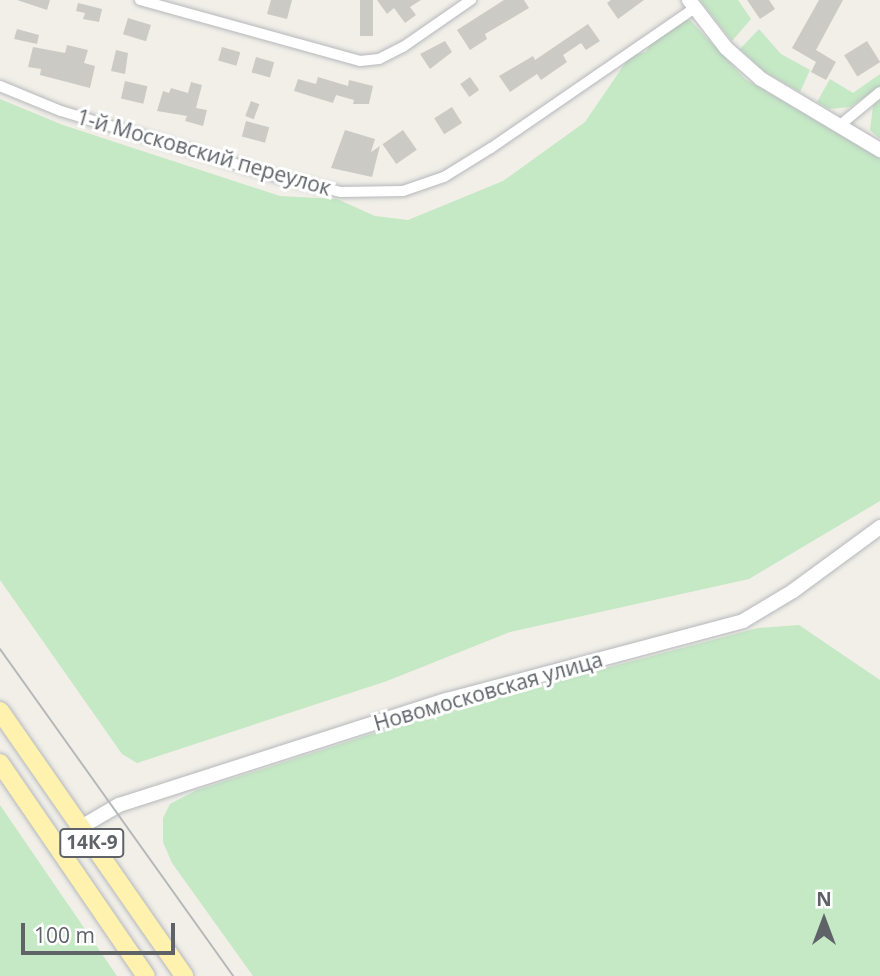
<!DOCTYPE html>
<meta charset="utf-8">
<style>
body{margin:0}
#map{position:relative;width:880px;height:976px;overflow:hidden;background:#f1efe8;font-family:"Open Sans",sans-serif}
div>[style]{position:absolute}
.green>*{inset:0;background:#c5e8c5}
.building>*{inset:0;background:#cccac5;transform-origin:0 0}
.roads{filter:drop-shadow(0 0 2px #b5b8bc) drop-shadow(0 0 2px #b5b8bc)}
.minor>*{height:10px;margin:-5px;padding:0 5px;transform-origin:5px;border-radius:5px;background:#fff}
.tertiary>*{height:14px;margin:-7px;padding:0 7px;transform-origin:7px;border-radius:7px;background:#fff}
.primary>*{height:18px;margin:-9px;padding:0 9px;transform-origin:9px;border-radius:9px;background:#fff2af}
.tram>*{height:2px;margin:-1px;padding:0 1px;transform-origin:1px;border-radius:1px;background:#b6b7b8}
span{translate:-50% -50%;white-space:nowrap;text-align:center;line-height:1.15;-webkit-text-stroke:6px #fff;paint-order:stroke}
.shield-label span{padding:2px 5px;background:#fff;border:2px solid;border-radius:5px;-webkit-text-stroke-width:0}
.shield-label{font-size:19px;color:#5f6368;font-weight:700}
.street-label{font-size:21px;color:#5f6368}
.north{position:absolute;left:789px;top:885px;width:70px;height:70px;-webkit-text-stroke:5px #fff;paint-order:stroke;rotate:0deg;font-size:19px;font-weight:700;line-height:28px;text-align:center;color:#5f6368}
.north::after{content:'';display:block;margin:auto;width:24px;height:32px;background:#5f6368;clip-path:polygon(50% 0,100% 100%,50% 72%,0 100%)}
.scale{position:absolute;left:21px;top:923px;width:154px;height:32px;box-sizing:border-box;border:4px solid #5f6368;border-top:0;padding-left:9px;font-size:21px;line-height:24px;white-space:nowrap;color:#5f6368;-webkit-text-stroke:5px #fff;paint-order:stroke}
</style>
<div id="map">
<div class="green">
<div style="clip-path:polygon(700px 0,738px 0,751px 19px,732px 41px)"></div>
<div style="clip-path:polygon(690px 20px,745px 79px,880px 159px,880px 501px,749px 579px,510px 632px,387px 681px,137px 763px,122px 754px,0 580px,0 99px,63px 125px,280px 196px,337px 199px,375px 216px,408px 220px,503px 181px,585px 122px,630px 56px,646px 52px,651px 42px,680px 21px)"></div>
<div style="clip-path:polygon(759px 29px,781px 54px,810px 70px,800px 92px,764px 71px,740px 49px)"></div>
<div style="clip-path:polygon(880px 74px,880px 87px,850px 107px,829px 109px,817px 102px,830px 79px,853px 93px)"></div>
<div style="clip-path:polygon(880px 99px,880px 139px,870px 130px,873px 106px)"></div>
<div style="clip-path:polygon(799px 625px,880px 680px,880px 976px,253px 976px,172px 863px,163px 842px,163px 818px,170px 804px,197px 790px,443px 711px,758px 628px)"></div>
<div style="clip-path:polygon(0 805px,117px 976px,0 976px)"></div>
</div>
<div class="building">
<div style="clip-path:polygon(17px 0,50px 0,47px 10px)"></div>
<div style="clip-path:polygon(271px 0,292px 0,287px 19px,267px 14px)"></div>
<div style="left:360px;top:0;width:13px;height:36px"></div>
<div style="clip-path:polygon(377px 0,421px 0,410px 7px,416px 15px,405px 23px,394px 8px,387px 14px)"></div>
<div style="clip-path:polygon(504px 0,524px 0,529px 8px,485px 34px,487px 39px,470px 50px,457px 30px)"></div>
<div style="clip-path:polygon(611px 0,644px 0,618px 19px,607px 3px)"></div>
<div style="clip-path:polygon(747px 0,769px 0,775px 9px,760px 19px)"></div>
<div style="clip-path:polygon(819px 0,843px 0,816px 50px,836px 62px,826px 80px,811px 72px,816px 62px,792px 48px)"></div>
<div style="clip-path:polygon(78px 3px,102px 9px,99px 22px,83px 19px,85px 13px,76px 11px)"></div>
<div style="left:128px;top:18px;width:24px;height:17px;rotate:17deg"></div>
<div style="clip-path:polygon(588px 24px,600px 41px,586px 50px,581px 43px,563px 55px,567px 62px,541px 80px,537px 74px,510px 92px,499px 76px,533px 56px,535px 60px)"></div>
<div style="clip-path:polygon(17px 29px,39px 35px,37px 44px,14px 39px)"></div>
<div style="clip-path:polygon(445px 41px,452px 52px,430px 69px,420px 54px)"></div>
<div style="left:867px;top:41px;width:25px;height:27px;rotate:58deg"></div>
<div style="clip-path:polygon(67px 45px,88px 50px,84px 63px,95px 66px,90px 88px,40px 75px,41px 69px,28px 67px,33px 47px,65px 53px)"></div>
<div style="left:222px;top:47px;width:19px;height:14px;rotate:16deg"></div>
<div style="clip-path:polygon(116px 50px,128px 53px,125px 74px,111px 71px)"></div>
<div style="left:256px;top:57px;width:19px;height:16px;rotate:16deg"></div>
<div style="clip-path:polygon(318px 77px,348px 86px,349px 80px,373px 86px,369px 104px,353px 104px,354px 100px,336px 95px,333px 103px,294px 91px,298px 79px,316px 84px)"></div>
<div style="left:470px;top:77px;width:16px;height:12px;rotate:55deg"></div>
<div style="left:125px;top:81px;width:23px;height:18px;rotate:13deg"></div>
<div style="clip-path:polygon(191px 82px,202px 85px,196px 108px,207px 110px,203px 126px,185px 121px,187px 116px,157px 111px,163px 91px,169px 93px,171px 88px,188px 93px)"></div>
<div style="left:251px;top:101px;width:9px;height:16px;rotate:21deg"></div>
<div style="left:452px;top:107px;width:19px;height:21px;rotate:58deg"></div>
<div style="left:246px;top:121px;width:24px;height:16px;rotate:15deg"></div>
<div style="clip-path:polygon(345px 130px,375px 139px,371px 152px,380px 146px,372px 177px,331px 168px)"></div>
<div style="left:403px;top:130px;width:24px;height:25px;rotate:55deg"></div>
</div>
<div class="roads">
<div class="minor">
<div style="left:140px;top:0;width:228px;rotate:15.5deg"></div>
<div style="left:360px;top:61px;width:19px;rotate:-6deg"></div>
<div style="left:379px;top:59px;width:27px;rotate:-27deg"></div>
<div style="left:403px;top:47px;width:83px;rotate:-34.7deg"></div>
<div style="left:0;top:86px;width:66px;rotate:22.3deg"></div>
<div style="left:61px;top:111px;width:227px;rotate:16.9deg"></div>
<div style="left:278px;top:177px;width:65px;rotate:13.4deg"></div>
<div style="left:341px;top:192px;width:62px;rotate:-0.9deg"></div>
<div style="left:403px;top:191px;width:43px;rotate:-18.9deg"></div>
<div style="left:444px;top:177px;width:55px;rotate:-31.7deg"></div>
<div style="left:491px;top:148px;width:247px;rotate:-34.5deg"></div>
<div style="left:839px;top:126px;width:53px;rotate:-39.7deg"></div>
</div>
<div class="tertiary">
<div style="left:689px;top:0;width:61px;rotate:52.4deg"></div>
<div style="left:726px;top:48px;width:47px;rotate:41.5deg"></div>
<div style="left:761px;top:79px;width:139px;rotate:30.8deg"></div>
<div style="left:81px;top:827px;width:44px;rotate:-30.1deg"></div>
<div style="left:119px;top:805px;width:344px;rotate:-17.8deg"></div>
<div style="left:447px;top:700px;width:306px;rotate:-14.9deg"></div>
<div style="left:743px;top:621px;width:58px;rotate:-31deg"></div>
<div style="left:793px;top:591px;width:108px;rotate:-36.3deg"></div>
</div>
<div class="primary">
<div style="left:0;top:711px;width:323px;rotate:55.2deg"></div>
<div style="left:0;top:763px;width:258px;rotate:55.6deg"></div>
</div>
</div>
<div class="tram">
<div style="left:0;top:649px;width:402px;rotate:54.5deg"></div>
</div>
<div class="shield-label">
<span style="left:92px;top:843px">14К-9</span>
</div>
<div class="street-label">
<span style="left:204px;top:152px;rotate:16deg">1-й Московский переулок</span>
<span style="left:488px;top:691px;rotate:-16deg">Новомосковская улица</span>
</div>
<div class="north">N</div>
<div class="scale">100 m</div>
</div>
